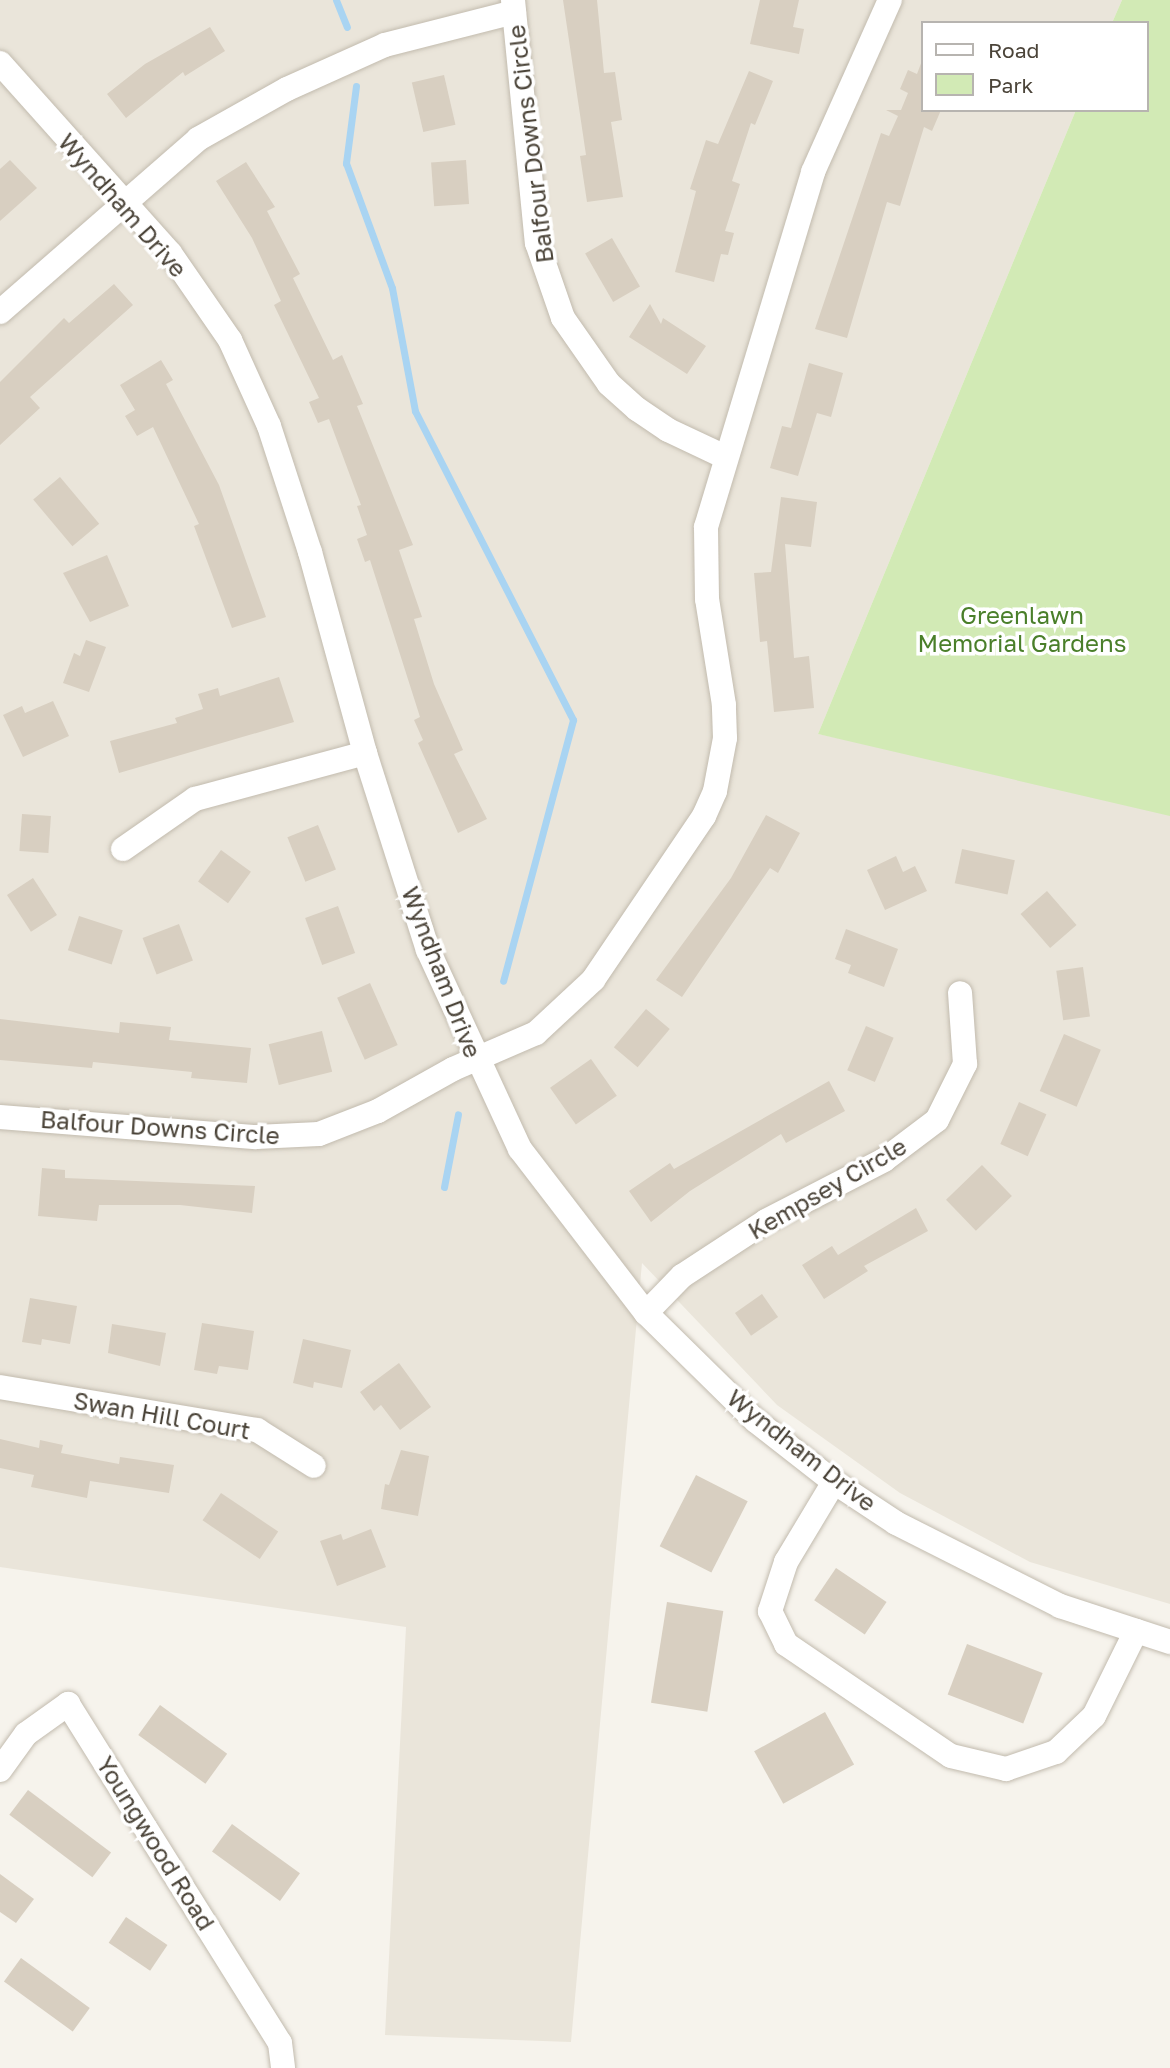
<!DOCTYPE html>
<style>
body{margin:0}
#map{position:relative;width:1170px;height:2068px;overflow:hidden;background:#f6f3ec;font-family:"Golos Text",sans-serif}
div>[style]{position:absolute}
[style*='--x']{left:calc(var(--x)*1px);top:calc(var(--y)*1px);width:calc(var(--w)*1px);rotate:calc(var(--a)*1deg)}
.residential>*{inset:0;background:#eae5da}
.green>*{inset:0;background:#d2eab5}
.stream>*{height:7px;margin:-3.5px;padding:0 3.5px;transform-origin:3.5px;border-radius:3.5px;background:#a9d4f2}
.building>*{inset:0;background:#d8cfc1;transform-origin:0 0}
.roads{filter:drop-shadow(0 0 2px #c2bbae) drop-shadow(0 0 2px #c2bbae)}
.street>*{height:24px;margin:-12px;padding:0 12px;transform-origin:12px;border-radius:12px;background:#fff}
span{translate:-50% -50%;white-space:nowrap;text-align:center;line-height:1.15;-webkit-text-stroke:7px #fff;paint-order:stroke}
.street-label{font-size:24px;color:#4b4439}
.park-label{font-size:24px;color:#4a7f2a}
.legend{position:absolute;left:921px;top:21px;width:228px;height:91px;box-sizing:border-box;background:#fff;border:2px solid #b7b4b0;margin:0;padding:9px 12px;list-style:none;font-size:21px;color:#4b4439}
.legend li{display:flex;align-items:center;gap:14px;height:35px}
.legend b{width:35px;border:2px solid #b7b4b0}
</style>
<div id="map">
<div class="residential">
<div style="clip-path:polygon(0 0,1122px 0,1112px 23px,923px 23px,923px 110px,1076px 110px,818px 734px,1170px 805px,1170px 1604px,1030px 1562px,900px 1493px,777px 1405px,642px 1263px,571px 2042px,385px 2035px,406px 1627px,0 1567px)"></div>
</div>
<div class="green">
<div style="clip-path:polygon(1122px 0,1170px 0,1170px 816px,818px 734px,1076px 110px,1147px 110px,1147px 23px,1112px 23px)"></div>
</div>
<div class="stream">
<div style="--x:336;--y:0;--w:29;--a:68"></div>
<div style="--x:356;--y:86;--w:78;--a:97.4"></div>
<div style="--x:346;--y:163;--w:133;--a:69.8"></div>
<div style="--x:392;--y:288;--w:125;--a:79.4"></div>
<div style="--x:415;--y:411;--w:347;--a:62.9"></div>
<div style="--x:573;--y:720;--w:270;--a:105"></div>
<div style="--x:444;--y:1187;--w:74;--a:-79.1"></div>
</div>
<div class="building">
<div style="clip-path:polygon(563px 0,597px 0,604px 73px,615px 72px,622px 120px,611px 122px,623px 197px,587px 202px,580px 156px,586px 155px)"></div>
<div style="clip-path:polygon(760px 0,799px 0,793px 27px,804px 29px,799px 54px,750px 44px)"></div>
<div style="clip-path:polygon(210px 27px,225px 51px,185px 76px,183px 72px,126px 118px,107px 94px,145px 64px)"></div>
<div style="clip-path:polygon(923px 58px,923px 110px,941px 110px,932px 131px,924px 127px,900px 206px,887px 202px,847px 338px,815px 329px,881px 133px,889px 136px,898px 116px,886px 110px,901px 110px,908px 93px,900px 89px,908px 70px,917px 74px)"></div>
<div style="clip-path:polygon(749px 71px,773px 81px,755px 125px,751px 123px,732px 181px,740px 184px,725px 231px,734px 233px,728px 255px,721px 254px,714px 282px,675px 272px,696px 191px,690px 189px,706px 140px,718px 144px)"></div>
<div style="left:444px;top:75px;width:51px;height:33px;rotate:77deg"></div>
<div style="clip-path:polygon(10px 160px,37px 188px,0 221px,0 169px)"></div>
<div style="left:466px;top:160px;width:44px;height:35px;rotate:86deg"></div>
<div style="clip-path:polygon(246px 162px,275px 207px,267px 211px,300px 274px,293px 278px,333px 360px,342px 355px,363px 404px,357px 406px,413px 545px,399px 550px,422px 617px,414px 619px,434px 684px,463px 750px,454px 754px,487px 819px,458px 833px,418px 743px,423px 740px,414px 720px,420px 717px,370px 560px,365px 562px,357px 539px,367px 535px,357px 506px,361px 505px,329px 419px,318px 423px,309px 402px,319px 398px,274px 305px,281px 301px,252px 238px,216px 181px)"></div>
<div style="left:612px;top:238px;width:56px;height:31px;rotate:60deg"></div>
<div style="clip-path:polygon(114px 284px,133px 305px,30px 397px,40px 408px,0 445px,0 382px,64px 318px,69px 323px)"></div>
<div style="clip-path:polygon(650px 304px,661px 324px,663px 318px,706px 346px,687px 374px,629px 337px)"></div>
<div style="clip-path:polygon(161px 360px,173px 380px,166px 384px,219px 485px,266px 617px,232px 628px,194px 526px,199px 524px,153px 427px,137px 436px,125px 416px,135px 410px,120px 385px)"></div>
<div style="clip-path:polygon(809px 363px,843px 373px,831px 417px,817px 413px,798px 476px,770px 468px,782px 426px,791px 428px)"></div>
<div style="left:60px;top:477px;width:61px;height:35px;rotate:50deg"></div>
<div style="clip-path:polygon(781px 497px,817px 502px,811px 547px,785px 544px,794px 658px,809px 656px,814px 708px,774px 712px,767px 641px,760px 642px,754px 573px,771px 572px)"></div>
<div style="clip-path:polygon(107px 555px,129px 606px,90px 622px,63px 573px)"></div>
<div style="clip-path:polygon(86px 640px,106px 647px,89px 692px,63px 683px,74px 653px,80px 656px)"></div>
<div style="clip-path:polygon(279px 677px,294px 722px,119px 773px,110px 741px,177px 723px,175px 718px,203px 709px,198px 694px,218px 688px,220px 696px)"></div>
<div style="clip-path:polygon(53px 701px,69px 736px,23px 757px,3px 715px,22px 706px,25px 713px)"></div>
<div style="left:22px;top:814px;width:29px;height:37px;rotate:4deg"></div>
<div style="clip-path:polygon(766px 815px,800px 833px,778px 873px,770px 868px,682px 997px,656px 980px,731px 878px)"></div>
<div style="left:318px;top:825px;width:48px;height:33px;rotate:68deg"></div>
<div style="left:962px;top:849px;width:54px;height:35px;rotate:12deg"></div>
<div style="left:221px;top:850px;width:37px;height:39px;rotate:36deg"></div>
<div style="clip-path:polygon(896px 856px,903px 872px,915px 866px,927px 891px,885px 910px,867px 870px)"></div>
<div style="left:33px;top:878px;width:44px;height:31px;rotate:57deg"></div>
<div style="left:1047px;top:891px;width:45px;height:35px;rotate:49deg"></div>
<div style="left:338px;top:906px;width:50px;height:35px;rotate:70deg"></div>
<div style="left:79px;top:916px;width:46px;height:36px;rotate:18deg"></div>
<div style="left:179px;top:924px;width:39px;height:39px;rotate:69deg"></div>
<div style="clip-path:polygon(846px 929px,898px 949px,884px 987px,848px 973px,851px 965px,835px 959px)"></div>
<div style="left:1083px;top:967px;width:50px;height:27px;rotate:82deg"></div>
<div style="left:370px;top:983px;width:68px;height:36px;rotate:66deg"></div>
<div style="left:646px;top:1009px;width:31px;height:50px;rotate:40deg"></div>
<div style="clip-path:polygon(0 1019px,119px 1033px,120px 1022px,171px 1027px,169px 1040px,251px 1048px,247px 1083px,191px 1078px,192px 1072px,93px 1062px,92px 1068px,0 1060px)"></div>
<div style="left:866px;top:1026px;width:30px;height:48px;rotate:23deg"></div>
<div style="left:322px;top:1031px;width:42px;height:55px;rotate:76deg"></div>
<div style="left:1064px;top:1034px;width:40px;height:62px;rotate:23deg"></div>
<div style="left:591px;top:1059px;width:45px;height:50px;rotate:55deg"></div>
<div style="clip-path:polygon(829px 1081px,845px 1111px,786px 1143px,781px 1134px,690px 1191px,651px 1222px,629px 1191px,670px 1163px,674px 1169px)"></div>
<div style="left:1019px;top:1102px;width:30px;height:46px;rotate:24deg"></div>
<div style="left:982px;top:1165px;width:43px;height:50px;rotate:46deg"></div>
<div style="clip-path:polygon(42px 1168px,65px 1170px,65px 1178px,255px 1186px,252px 1213px,180px 1205px,99px 1205px,97px 1221px,38px 1216px)"></div>
<div style="clip-path:polygon(916px 1208px,928px 1231px,864px 1266px,868px 1271px,824px 1299px,802px 1265px,832px 1246px,838px 1255px)"></div>
<div style="left:762px;top:1294px;width:28px;height:33px;rotate:55deg"></div>
<div style="clip-path:polygon(30px 1298px,77px 1306px,70px 1344px,42px 1339px,41px 1345px,22px 1342px)"></div>
<div style="clip-path:polygon(202px 1323px,254px 1331px,248px 1370px,219px 1366px,217px 1374px,194px 1370px)"></div>
<div style="clip-path:polygon(112px 1324px,166px 1333px,160px 1366px,108px 1353px)"></div>
<div style="clip-path:polygon(303px 1339px,351px 1350px,342px 1388px,314px 1382px,313px 1388px,293px 1383px)"></div>
<div style="clip-path:polygon(399px 1363px,431px 1407px,400px 1430px,381px 1405px,374px 1411px,360px 1392px)"></div>
<div style="clip-path:polygon(0 1439px,39px 1448px,40px 1440px,63px 1445px,61px 1453px,119px 1464px,120px 1457px,174px 1465px,169px 1493px,90px 1481px,87px 1498px,31px 1487px,34px 1475px,0 1468px)"></div>
<div style="clip-path:polygon(401px 1450px,429px 1456px,418px 1516px,381px 1509px,385px 1484px,389px 1485px)"></div>
<div style="left:696px;top:1475px;width:58px;height:80px;rotate:27deg"></div>
<div style="left:221px;top:1493px;width:69px;height:33px;rotate:34deg"></div>
<div style="clip-path:polygon(371px 1529px,386px 1567px,337px 1586px,320px 1541px,341px 1534px,343px 1540px)"></div>
<div style="left:836px;top:1568px;width:61px;height:39px;rotate:34deg"></div>
<div style="left:667px;top:1602px;width:57px;height:102px;rotate:9deg"></div>
<div style="left:967px;top:1644px;width:81px;height:54px;rotate:21deg"></div>
<div style="left:160px;top:1705px;width:83px;height:37px;rotate:36deg"></div>
<div style="left:825px;top:1712px;width:60px;height:81px;rotate:61deg"></div>
<div style="left:28px;top:1790px;width:104px;height:31px;rotate:37deg"></div>
<div style="left:232px;top:1824px;width:84px;height:34px;rotate:36deg"></div>
<div style="clip-path:polygon(0 1874px,34px 1899px,16px 1923px,0 1912px)"></div>
<div style="left:126px;top:1917px;width:50px;height:31px;rotate:34deg"></div>
<div style="left:21px;top:1958px;width:85px;height:29px;rotate:36deg"></div>
</div>
<div class="roads">
<div class="street">
<div style="--x:513;--y:0;--w:244;--a:84.4"></div>
<div style="--x:537;--y:243;--w:79;--a:70.9"></div>
<div style="--x:563;--y:318;--w:80;--a:55.1"></div>
<div style="--x:609;--y:384;--w:38;--a:42"></div>
<div style="--x:637;--y:409;--w:37;--a:34"></div>
<div style="--x:668;--y:430;--w:63;--a:25.3"></div>
<div style="--x:0;--y:63;--w:255;--a:48.2"></div>
<div style="--x:170;--y:253;--w:106;--a:55.4"></div>
<div style="--x:230;--y:340;--w:94;--a:65.6"></div>
<div style="--x:269;--y:426;--w:133;--a:72"></div>
<div style="--x:310;--y:552;--w:208;--a:74.7"></div>
<div style="--x:365;--y:753;--w:207;--a:72.3"></div>
<div style="--x:428;--y:950;--w:219;--a:65.2"></div>
<div style="--x:520;--y:1149;--w:207;--a:52.5"></div>
<div style="--x:646;--y:1313;--w:154;--a:44.5"></div>
<div style="--x:756;--y:1421;--w:99;--a:38"></div>
<div style="--x:834;--y:1482;--w:74;--a:33.5"></div>
<div style="--x:896;--y:1523;--w:184;--a:26.8"></div>
<div style="--x:1060;--y:1606;--w:116;--a:18.1"></div>
<div style="--x:0;--y:312;--w:263;--a:-41.1"></div>
<div style="--x:198;--y:139;--w:102;--a:-29.3"></div>
<div style="--x:287;--y:89;--w:107;--a:-24.2"></div>
<div style="--x:385;--y:45;--w:133;--a:-14.3"></div>
<div style="--x:123;--y:849;--w:88;--a:-34.8"></div>
<div style="--x:195;--y:799;--w:176;--a:-15.1"></div>
<div style="--x:0;--y:1117;--w:257;--a:4.5"></div>
<div style="--x:256;--y:1137;--w:63;--a:-2.7"></div>
<div style="--x:319;--y:1134;--w:63;--a:-21.3"></div>
<div style="--x:378;--y:1111;--w:86;--a:-29.2"></div>
<div style="--x:453;--y:1069;--w:90;--a:-23.4"></div>
<div style="--x:536;--y:1033;--w:78;--a:-42.9"></div>
<div style="--x:593;--y:980;--w:198;--a:-55.9"></div>
<div style="--x:704;--y:816;--w:27;--a:-66"></div>
<div style="--x:715;--y:791;--w:54;--a:-79.3"></div>
<div style="--x:725;--y:738;--w:33;--a:-92"></div>
<div style="--x:724;--y:705;--w:107;--a:-99.1"></div>
<div style="--x:707;--y:599;--w:72;--a:-90.8"></div>
<div style="--x:706;--y:527;--w:371;--a:-73.2"></div>
<div style="--x:813;--y:172;--w:188;--a:-65.9"></div>
<div style="--x:646;--y:1313;--w:52;--a:-45.8"></div>
<div style="--x:682;--y:1276;--w:100;--a:-33.2"></div>
<div style="--x:766;--y:1221;--w:133;--a:-27.3"></div>
<div style="--x:884;--y:1160;--w:66;--a:-37"></div>
<div style="--x:937;--y:1120;--w:63;--a:-63.4"></div>
<div style="--x:965;--y:1064;--w:71;--a:-94"></div>
<div style="--x:0;--y:1387;--w:261;--a:9.5"></div>
<div style="--x:257;--y:1430;--w:67;--a:32.3"></div>
<div style="--x:834;--y:1482;--w:93;--a:121"></div>
<div style="--x:786;--y:1562;--w:52;--a:108.1"></div>
<div style="--x:770;--y:1611;--w:37;--a:64"></div>
<div style="--x:786;--y:1644;--w:199;--a:34.2"></div>
<div style="--x:951;--y:1756;--w:57;--a:13.3"></div>
<div style="--x:1006;--y:1769;--w:53;--a:-18.8"></div>
<div style="--x:1056;--y:1752;--w:52;--a:-43.5"></div>
<div style="--x:1094;--y:1716;--w:95;--a:-63.7"></div>
<div style="--x:0;--y:1770;--w:44;--a:-54.2"></div>
<div style="--x:26;--y:1734;--w:52;--a:-35.5"></div>
<div style="--x:68;--y:1704;--w:400;--a:58"></div>
<div style="--x:280;--y:2043;--w:25;--a:83"></div>
</div>
</div>
<div class="street-label">
<span style="left:530px;top:144px;rotate:-97deg">Balfour Downs Circle</span>
<span style="left:123px;top:205px;rotate:49deg">Wyndham Drive</span>
<span style="left:442px;top:972px;rotate:69deg">Wyndham Drive</span>
<span style="left:160px;top:1127px;rotate:4deg">Balfour Downs Circle</span>
<span style="left:827px;top:1188px;rotate:-30deg">Kempsey Circle</span>
<span style="left:162px;top:1415px;rotate:10deg">Swan Hill Court</span>
<span style="left:802px;top:1450px;rotate:38deg">Wyndham Drive</span>
<span style="left:156px;top:1843px;rotate:58deg">Youngwood Road</span>
</div>
<div class="park-label">
<span style="left:1022px;top:629px">Greenlawn<br>Memorial Gardens</span>
</div>
<ul class="legend">
<li><b style="height:9px;background:#fff"></b>Road</li>
<li><b style="height:19px;background:#d2eab5"></b>Park</li>
</ul>
</div>
